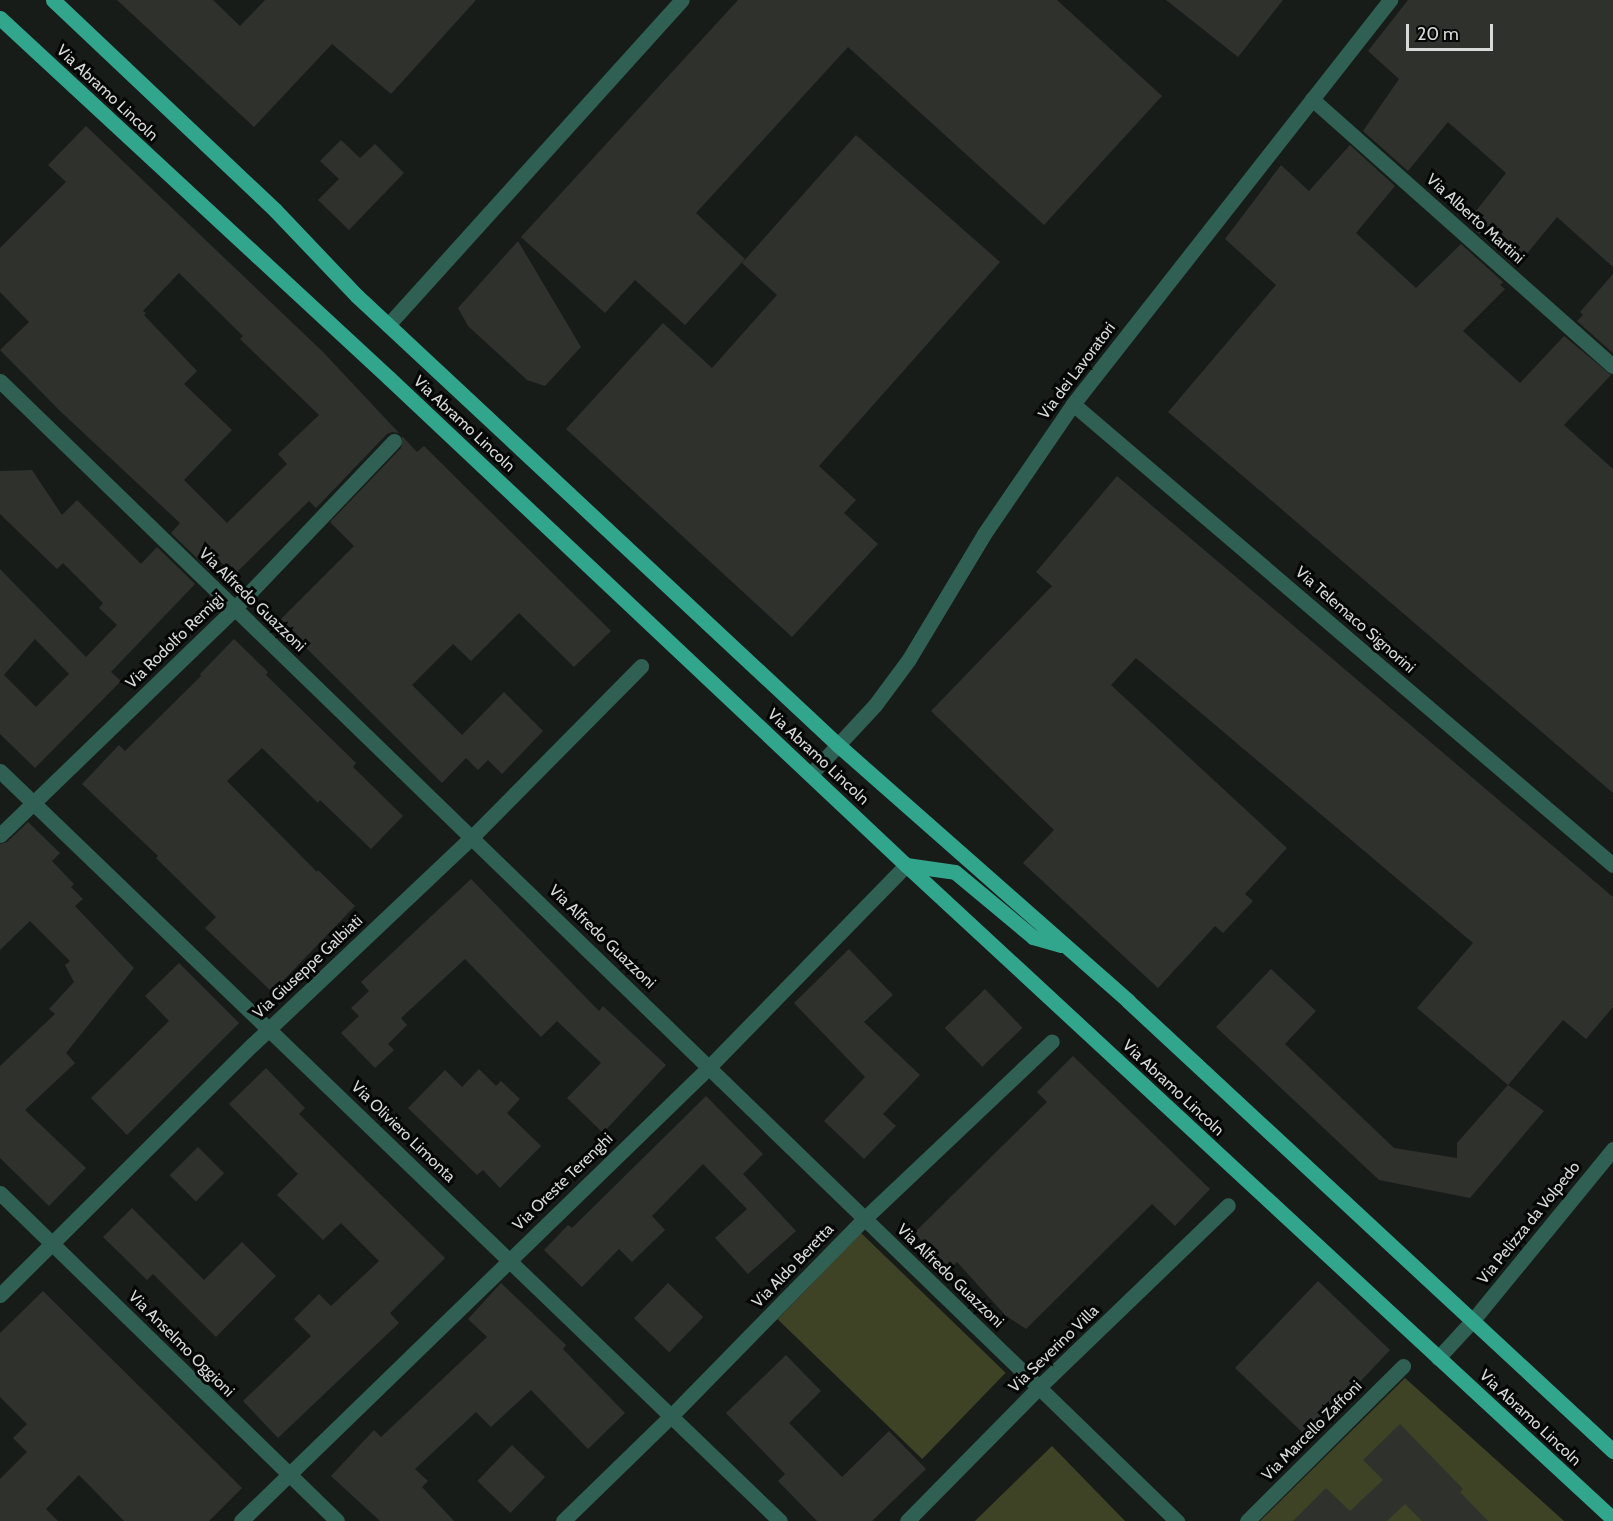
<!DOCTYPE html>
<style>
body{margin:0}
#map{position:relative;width:1613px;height:1521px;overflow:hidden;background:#181c19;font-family:Cabin,sans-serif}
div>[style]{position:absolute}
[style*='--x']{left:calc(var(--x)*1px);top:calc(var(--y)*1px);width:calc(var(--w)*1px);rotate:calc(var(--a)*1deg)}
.green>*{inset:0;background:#3e4326;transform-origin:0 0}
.building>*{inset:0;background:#2e312c;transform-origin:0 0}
.minor>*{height:15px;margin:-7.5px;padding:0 7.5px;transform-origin:7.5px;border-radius:7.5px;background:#2f6053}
.major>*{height:15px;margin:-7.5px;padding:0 7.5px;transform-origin:7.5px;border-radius:7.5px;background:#31a68c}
span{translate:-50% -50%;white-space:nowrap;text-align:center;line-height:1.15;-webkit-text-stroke:6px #050706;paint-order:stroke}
.street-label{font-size:16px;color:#d7dad8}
.scale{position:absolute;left:1406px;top:24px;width:87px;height:27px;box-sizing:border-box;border:3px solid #d7dad8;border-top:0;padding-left:8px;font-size:18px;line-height:21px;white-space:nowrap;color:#d7dad8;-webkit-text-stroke:4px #050706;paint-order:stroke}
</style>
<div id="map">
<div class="green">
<div style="left:861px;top:1233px;width:201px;height:120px;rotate:44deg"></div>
<div style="clip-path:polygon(1405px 1378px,1564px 1521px,1260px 1521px)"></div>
<div style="clip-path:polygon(1052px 1446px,1125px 1521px,975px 1521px)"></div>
</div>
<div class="building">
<div style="clip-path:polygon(117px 0,213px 0,240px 26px,265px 0,476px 0,391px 94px,332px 44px,254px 127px)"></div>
<div style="clip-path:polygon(738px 0,1057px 0,1162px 96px,1044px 225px,848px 47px,696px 213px,745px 259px,685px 325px,635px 280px,605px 313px,521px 237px)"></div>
<div style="clip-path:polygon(1166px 0,1283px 0,1238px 57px)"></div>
<div style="clip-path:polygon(1408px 0,1613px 0,1613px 267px,1557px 217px,1516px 267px,1475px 230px,1481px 224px,1472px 216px,1506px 173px,1448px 122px,1408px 171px,1363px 131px,1399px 79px,1368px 51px)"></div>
<div style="clip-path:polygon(evenodd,86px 126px,323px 352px,399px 433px,392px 432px,387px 434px,316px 508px,309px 501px,234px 575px,219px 560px,209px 570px,171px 533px,180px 523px,60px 411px,0 350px,29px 322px,0 292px,0 248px,66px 182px,48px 165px,86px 126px,179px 273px,243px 336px,240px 339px,319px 415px,278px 454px,287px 464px,227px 523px,184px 480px,232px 430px,184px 384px,197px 371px,144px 315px,146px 313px,143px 311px,179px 273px)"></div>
<div style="clip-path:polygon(856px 135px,1000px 262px,819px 466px,856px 500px,844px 513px,878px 544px,792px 637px,566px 429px,663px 323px,712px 368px,777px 295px,742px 263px)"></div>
<div style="clip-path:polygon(341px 140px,360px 158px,375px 144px,404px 173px,349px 230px,318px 200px,339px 179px,320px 161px)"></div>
<div style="clip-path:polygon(1350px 145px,1395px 186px,1356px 233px,1416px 288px,1461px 244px,1503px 282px,1500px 285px,1505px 289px,1463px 331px,1520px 383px,1564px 336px,1611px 375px,1564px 425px,1613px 469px,1613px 793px,1168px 412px,1276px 285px,1225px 239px,1281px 165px,1309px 191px)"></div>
<div style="clip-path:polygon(518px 241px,581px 347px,545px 386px,527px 380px,468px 326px,458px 308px)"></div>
<div style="clip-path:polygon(1613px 274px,1613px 353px,1577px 321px,1583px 315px,1580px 312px)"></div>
<div style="clip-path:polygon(402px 436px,417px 452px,424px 446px,611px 631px,574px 667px,519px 613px,471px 661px,453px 644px,412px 685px,462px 735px,504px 692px,543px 731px,502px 774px,488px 760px,478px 770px,466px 758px,442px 783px,279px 621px,354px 546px,330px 522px,401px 448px)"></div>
<div style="clip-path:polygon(evenodd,32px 470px,62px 515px,77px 500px,141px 564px,157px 547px,195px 584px,111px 672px,121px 681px,35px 768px,0 734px,0 569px,86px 657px,117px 625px,99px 608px,103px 603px,63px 563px,57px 569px,0 514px,0 471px,32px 470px,35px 639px,69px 674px,36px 707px,4px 675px,35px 639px)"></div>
<div style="clip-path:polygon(1117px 476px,1613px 897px,1613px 1007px,1586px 1039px,1563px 1020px,1508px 1085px,1417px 1008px,1473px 943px,1136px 658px,1111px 685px,1287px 848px,1245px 894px,1253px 901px,1223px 933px,1215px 926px,1158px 988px,1023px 863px,1054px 830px,931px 711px,1052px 586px,1036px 572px)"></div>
<div style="clip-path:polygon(234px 639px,268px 672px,266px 675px,356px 763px,353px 767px,403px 816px,371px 849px,320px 800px,318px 803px,262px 748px,227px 781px,317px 872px,318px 870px,355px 906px,272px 992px,205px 928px,216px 917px,156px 858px,158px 856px,82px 784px,119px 745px,125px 751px,201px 676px,200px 674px)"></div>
<div style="clip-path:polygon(28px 822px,60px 853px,52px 861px,74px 884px,71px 887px,83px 899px,75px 906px,134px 968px,66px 1053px,75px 1063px,25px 1110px,86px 1168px,49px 1206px,0 1158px,0 1066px,55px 1014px,49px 1009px,74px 982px,65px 965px,70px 961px,30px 921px,0 950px,0 844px,7px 842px)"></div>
<div style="clip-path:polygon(471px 879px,599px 1011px,603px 1006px,666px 1065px,603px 1133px,567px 1098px,601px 1063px,557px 1021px,541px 1037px,465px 959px,401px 1018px,407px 1025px,388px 1044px,394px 1050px,375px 1068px,341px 1033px,359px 1016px,351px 1008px,369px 991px,361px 982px)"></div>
<div style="clip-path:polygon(849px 949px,893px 995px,864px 1022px,920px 1075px,883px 1114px,896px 1126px,864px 1159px,824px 1121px,865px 1077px,794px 1003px)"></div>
<div style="clip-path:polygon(179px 963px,239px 1023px,127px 1135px,91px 1098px,169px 1021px,145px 996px)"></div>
<div style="clip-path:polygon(1271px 969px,1316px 1011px,1285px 1044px,1394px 1148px,1457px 1158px,1457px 1143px,1508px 1085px,1544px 1111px,1470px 1198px,1379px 1180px,1216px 1027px)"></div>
<div style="left:985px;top:989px;width:54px;height:56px;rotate:46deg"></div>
<div style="clip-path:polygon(1073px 1056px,1210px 1189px,1175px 1226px,1152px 1204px,1026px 1329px,1005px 1315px,957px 1262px,949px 1270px,929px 1251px,915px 1232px,1047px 1102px,1037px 1092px)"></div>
<div style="clip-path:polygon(266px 1068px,305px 1108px,299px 1114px,445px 1258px,390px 1313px,399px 1323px,278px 1438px,243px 1401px,311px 1336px,294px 1319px,319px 1294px,331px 1306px,379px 1261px,341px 1223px,323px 1240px,277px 1195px,298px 1174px,229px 1104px)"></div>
<div style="clip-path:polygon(479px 1069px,496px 1086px,501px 1081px,520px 1099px,507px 1113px,541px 1146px,500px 1188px,483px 1170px,477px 1175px,408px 1108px,445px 1070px,462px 1087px)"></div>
<div style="clip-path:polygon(706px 1096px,763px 1154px,743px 1174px,796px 1231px,748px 1274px,715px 1238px,747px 1209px,703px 1164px,652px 1216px,665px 1230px,632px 1262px,619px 1249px,582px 1287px,544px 1250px,568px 1225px,572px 1228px)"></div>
<div style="left:198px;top:1147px;width:37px;height:40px;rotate:45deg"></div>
<div style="clip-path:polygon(132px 1208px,204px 1280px,242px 1242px,276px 1276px,216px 1337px,153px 1274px,147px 1280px,103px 1237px)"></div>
<div style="clip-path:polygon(1318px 1281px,1390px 1350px,1341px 1402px,1338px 1399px,1304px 1434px,1235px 1368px)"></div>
<div style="clip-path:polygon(501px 1283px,566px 1345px,563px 1349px,625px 1413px,588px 1449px,531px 1390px,491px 1427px,476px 1412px,415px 1469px,428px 1481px,422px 1487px,454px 1521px,380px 1521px,331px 1476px,374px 1430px,381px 1437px,487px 1337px,468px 1319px)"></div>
<div style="left:668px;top:1283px;width:49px;height:49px;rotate:44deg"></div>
<div style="clip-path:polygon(43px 1291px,242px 1488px,209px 1521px,124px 1521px,79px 1475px,46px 1509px,58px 1521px,0 1521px,0 1479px,27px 1452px,13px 1438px,27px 1424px,0 1397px,0 1333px)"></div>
<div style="clip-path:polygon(786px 1355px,821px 1391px,789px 1423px,842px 1477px,889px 1431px,926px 1469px,872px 1521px,817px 1521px,778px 1481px,785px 1474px,726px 1413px)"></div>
<div style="clip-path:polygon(1400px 1424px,1463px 1489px,1460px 1492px,1488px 1521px,1422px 1521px,1405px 1504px,1387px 1521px,1293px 1521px,1326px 1488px,1350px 1511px,1383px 1480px,1363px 1460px)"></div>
<div style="left:512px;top:1445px;width:46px;height:50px;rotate:44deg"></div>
</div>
<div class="minor">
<div style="--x:1312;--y:99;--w:402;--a:41.6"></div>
<div style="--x:388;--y:325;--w:438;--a:-47.9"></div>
<div style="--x:0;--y:381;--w:1639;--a:44.09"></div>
<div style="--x:1073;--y:404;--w:710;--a:40.49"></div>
<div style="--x:0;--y:771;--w:1082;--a:43.88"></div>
<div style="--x:811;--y:774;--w:94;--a:-47.2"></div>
<div style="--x:875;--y:705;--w:57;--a:-53.5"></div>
<div style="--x:909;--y:659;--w:146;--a:-59"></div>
<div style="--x:984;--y:534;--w:158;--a:-55.6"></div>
<div style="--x:1073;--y:404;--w:514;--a:-51.88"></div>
<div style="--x:0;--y:835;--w:325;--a:-44"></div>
<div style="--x:234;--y:609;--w:232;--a:-46.4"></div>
<div style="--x:0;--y:1193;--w:470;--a:44.2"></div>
<div style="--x:0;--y:1295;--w:356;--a:-44.8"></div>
<div style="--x:253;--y:1044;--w:303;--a:-43.4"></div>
<div style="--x:473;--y:836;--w:239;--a:-45.3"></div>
<div style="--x:1438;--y:1358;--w:52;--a:-47.4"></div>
<div style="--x:1473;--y:1320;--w:221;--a:-50.7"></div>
<div style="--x:241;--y:1521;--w:652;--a:-44.13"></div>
<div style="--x:709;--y:1067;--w:282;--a:-45.7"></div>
<div style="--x:563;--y:1521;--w:151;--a:-44.2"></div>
<div style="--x:671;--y:1416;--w:277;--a:-45.6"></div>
<div style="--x:865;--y:1218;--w:257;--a:-43.4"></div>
<div style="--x:907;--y:1521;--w:188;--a:-45.4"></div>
<div style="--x:1039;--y:1387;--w:262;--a:-43.9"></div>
<div style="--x:1247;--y:1521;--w:220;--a:-44.8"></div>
</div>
<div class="major">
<div style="--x:53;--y:0;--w:306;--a:43.4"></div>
<div style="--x:275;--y:210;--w:119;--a:46.4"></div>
<div style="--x:357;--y:296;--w:658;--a:43.03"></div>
<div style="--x:838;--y:745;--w:387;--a:41.4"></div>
<div style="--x:1128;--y:1001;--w:662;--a:42.86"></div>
<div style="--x:0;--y:18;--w:530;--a:42.78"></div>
<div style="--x:389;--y:378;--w:710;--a:43.29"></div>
<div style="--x:906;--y:865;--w:963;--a:42.77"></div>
<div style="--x:906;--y:865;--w:49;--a:8.1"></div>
<div style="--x:955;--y:872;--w:102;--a:39.8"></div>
<div style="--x:1033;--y:937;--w:29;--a:16"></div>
</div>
<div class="street-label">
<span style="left:107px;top:93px;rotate:43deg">Via Abramo Lincoln</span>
<span style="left:1475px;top:219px;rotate:42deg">Via Alberto Martini</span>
<span style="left:1077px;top:371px;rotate:-53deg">Via dei Lavoratori</span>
<span style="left:464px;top:424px;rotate:43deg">Via Abramo Lincoln</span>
<span style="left:252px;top:600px;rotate:44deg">Via Alfredo Guazzoni</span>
<span style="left:1355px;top:620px;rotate:41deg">Via Telemaco Signorini</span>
<span style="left:175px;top:641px;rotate:-44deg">Via Rodolfo Remigi</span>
<span style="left:818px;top:757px;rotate:43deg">Via Abramo Lincoln</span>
<span style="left:602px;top:937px;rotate:44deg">Via Alfredo Guazzoni</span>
<span style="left:308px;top:967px;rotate:-43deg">Via Giuseppe Galbiati</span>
<span style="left:1173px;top:1088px;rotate:43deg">Via Abramo Lincoln</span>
<span style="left:403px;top:1132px;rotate:44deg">Via Oliviero Limonta</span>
<span style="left:563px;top:1182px;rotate:-44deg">Via Oreste Terenghi</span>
<span style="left:1529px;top:1223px;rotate:-51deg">Via Pelizza da Volpedo</span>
<span style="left:793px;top:1266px;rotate:-46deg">Via Aldo Beretta</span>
<span style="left:950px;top:1276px;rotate:44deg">Via Alfredo Guazzoni</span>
<span style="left:181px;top:1344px;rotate:45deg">Via Anselmo Oggioni</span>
<span style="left:1054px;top:1349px;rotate:-44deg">Via Severino Villa</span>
<span style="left:1530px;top:1418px;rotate:43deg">Via Abramo Lincoln</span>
<span style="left:1312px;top:1431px;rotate:-45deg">Via Marcello Zaffoni</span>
</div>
<div class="scale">20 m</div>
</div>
